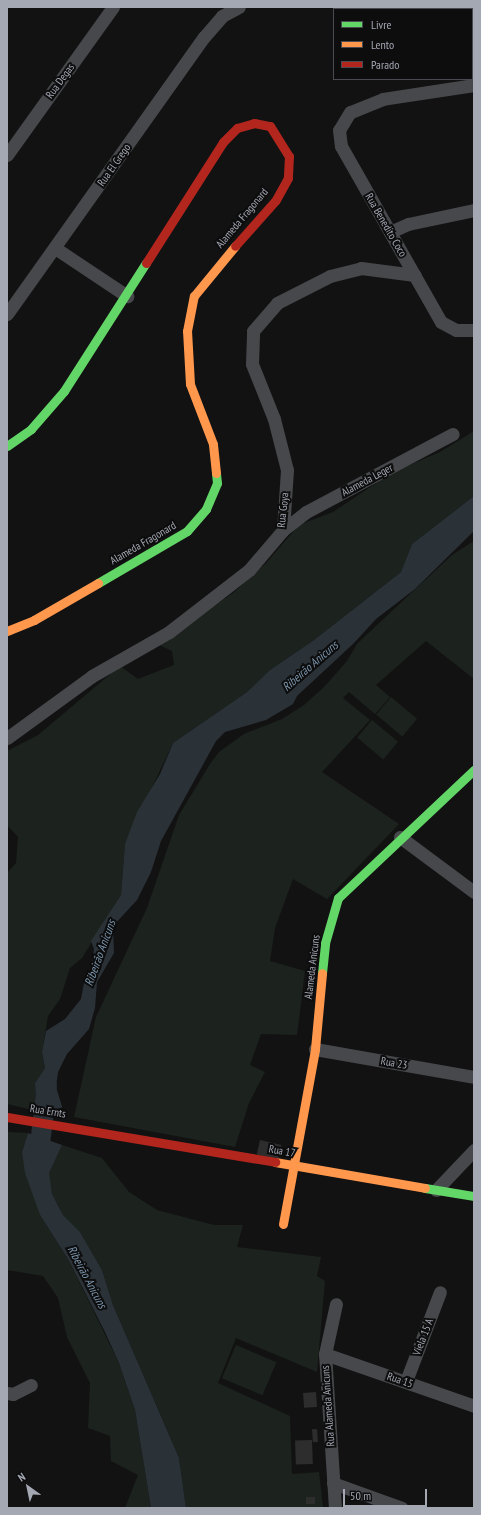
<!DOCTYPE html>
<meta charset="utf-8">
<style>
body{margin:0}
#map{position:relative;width:481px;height:1515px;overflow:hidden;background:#121213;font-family:"PT Sans Narrow",sans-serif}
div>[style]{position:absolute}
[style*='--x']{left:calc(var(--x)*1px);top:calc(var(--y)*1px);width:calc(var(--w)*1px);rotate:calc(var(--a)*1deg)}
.green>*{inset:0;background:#1c221d;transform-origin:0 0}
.water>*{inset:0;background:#2a3137}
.river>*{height:20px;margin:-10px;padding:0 10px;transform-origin:10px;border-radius:10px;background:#2a3137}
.building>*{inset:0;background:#2d2d2e;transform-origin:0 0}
.street>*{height:13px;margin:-6.5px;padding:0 6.5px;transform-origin:6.5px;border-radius:6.5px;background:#47484b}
.fast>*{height:9px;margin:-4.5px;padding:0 4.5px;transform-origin:4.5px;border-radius:4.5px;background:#63d668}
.slow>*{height:9px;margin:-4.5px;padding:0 4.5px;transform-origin:4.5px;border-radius:4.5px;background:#ff974d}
.jam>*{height:9px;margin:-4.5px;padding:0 4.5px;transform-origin:4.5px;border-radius:4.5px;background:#b3261e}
span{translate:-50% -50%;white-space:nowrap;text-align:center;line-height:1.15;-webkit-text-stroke:4px #0d0d0e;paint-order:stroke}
.street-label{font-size:11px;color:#a4a8b3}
.water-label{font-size:12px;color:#7c96ad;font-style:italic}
.frame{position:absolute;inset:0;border:8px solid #a4a8b3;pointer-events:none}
.legend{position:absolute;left:333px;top:8px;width:140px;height:72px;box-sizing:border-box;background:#0d0d0e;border:1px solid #494b50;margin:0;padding:5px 7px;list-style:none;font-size:12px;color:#a4a8b3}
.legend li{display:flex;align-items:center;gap:8px;height:20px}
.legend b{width:20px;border:1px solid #494b50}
.north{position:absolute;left:8px;top:1467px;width:40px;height:40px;-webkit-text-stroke:3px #0d0d0e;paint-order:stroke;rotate:327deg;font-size:11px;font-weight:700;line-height:16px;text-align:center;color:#a4a8b3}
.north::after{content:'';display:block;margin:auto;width:14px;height:18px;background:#a4a8b3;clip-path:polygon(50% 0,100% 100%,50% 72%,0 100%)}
.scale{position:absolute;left:343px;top:1489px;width:84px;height:18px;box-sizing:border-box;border:2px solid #a4a8b3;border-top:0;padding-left:5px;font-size:12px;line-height:14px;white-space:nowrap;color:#a4a8b3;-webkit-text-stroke:3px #0d0d0e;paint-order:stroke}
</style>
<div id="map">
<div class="green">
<div style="clip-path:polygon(474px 431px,474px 496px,412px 544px,401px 572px,314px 640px,270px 670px,247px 692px,173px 743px,125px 844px,121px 895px,82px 958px,70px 968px,60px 999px,48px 1016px,42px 1052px,45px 1068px,35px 1083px,36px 1100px,33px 1110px,7px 1104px,7px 873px,16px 863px,18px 837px,7px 825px,7px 751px,38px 735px,120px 666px,138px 679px,174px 665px,172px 651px,157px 644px,233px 593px,266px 563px,299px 525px,333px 512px,393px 472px,440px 452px)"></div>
<div style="clip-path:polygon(474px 541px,474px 679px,426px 641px,376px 685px,390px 697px,375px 714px,349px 692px,343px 698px,370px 720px,322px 772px,399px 824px,327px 899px,293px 879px,275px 928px,270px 961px,305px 971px,297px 1035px,261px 1034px,250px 1065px,265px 1072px,249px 1103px,235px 1147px,74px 1117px,96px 1017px,147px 908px,179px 815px,210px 764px,219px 752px,244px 734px,282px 719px,304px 705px,325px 686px,347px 661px,357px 644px,378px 624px,452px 555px)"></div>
<div style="left:391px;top:697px;width:34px;height:23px;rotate:40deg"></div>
<div style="left:372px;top:720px;width:34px;height:23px;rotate:40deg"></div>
<div style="clip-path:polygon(7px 1132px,28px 1133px,22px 1152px,40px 1215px,68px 1259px,119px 1363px,135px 1410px,151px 1508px,125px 1508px,138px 1475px,111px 1461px,110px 1436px,88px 1428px,90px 1383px,67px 1337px,58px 1298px,43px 1276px,7px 1270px)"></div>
<div style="clip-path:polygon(62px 1145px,102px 1158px,129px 1192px,157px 1210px,214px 1225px,243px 1225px,237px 1247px,321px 1257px,317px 1276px,325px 1281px,317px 1372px,236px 1338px,218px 1383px,290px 1416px,292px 1474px,319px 1472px,323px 1508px,186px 1508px,179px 1458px,113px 1305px,102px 1270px,80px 1232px,63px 1215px,52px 1194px,48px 1173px)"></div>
<div style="left:236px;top:1345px;width:44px;height:36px;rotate:23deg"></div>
</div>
<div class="water">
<div style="clip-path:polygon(474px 496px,474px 531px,415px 589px,376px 619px,354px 643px,297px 696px,293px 704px,266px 720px,225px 732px,216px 741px,161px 841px,151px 872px,137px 900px,113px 926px,114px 953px,97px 982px,95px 1008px,89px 1029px,67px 1054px,58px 1072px,56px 1087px,65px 1116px,33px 1110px,36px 1100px,35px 1083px,45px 1068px,42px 1052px,46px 1031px,65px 1019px,81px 999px,84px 983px,91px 970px,94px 949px,91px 941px,121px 895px,125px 844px,137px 812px,160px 774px,173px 743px,247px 692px,270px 670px,314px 640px,401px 572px,412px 544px)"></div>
<div style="clip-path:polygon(28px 1133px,62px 1145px,49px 1173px,52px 1194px,63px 1215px,80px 1232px,102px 1270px,113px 1305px,179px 1458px,186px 1508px,151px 1508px,135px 1410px,119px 1363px,105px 1332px,68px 1259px,40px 1215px,25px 1173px,22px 1152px)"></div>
</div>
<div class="river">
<div style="--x:41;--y:1165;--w:21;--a:-93"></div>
<div style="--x:40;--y:1144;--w:58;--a:-83.1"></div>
</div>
<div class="building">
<div style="left:260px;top:1140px;width:22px;height:15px;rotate:13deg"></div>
<div style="left:316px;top:1392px;width:15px;height:13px;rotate:86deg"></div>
<div style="left:317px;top:1429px;width:13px;height:5px;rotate:86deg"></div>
<div style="left:312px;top:1440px;width:24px;height:17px;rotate:88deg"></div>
<div style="left:306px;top:1497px;width:9px;height:7px"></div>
</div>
<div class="street">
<div style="--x:474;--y:85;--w:92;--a:171.3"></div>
<div style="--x:383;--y:99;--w:35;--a:158"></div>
<div style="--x:350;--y:112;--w:21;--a:121"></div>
<div style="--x:339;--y:130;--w:16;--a:83"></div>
<div style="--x:341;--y:146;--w:202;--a:60.4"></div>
<div style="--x:441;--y:322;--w:17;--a:28"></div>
<div style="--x:456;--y:330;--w:18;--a:0"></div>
<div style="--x:7;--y:155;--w:182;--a:-54.4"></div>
<div style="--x:390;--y:232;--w:20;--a:-24"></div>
<div style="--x:408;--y:224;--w:67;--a:-12"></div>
<div style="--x:55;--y:248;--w:87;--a:33.7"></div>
<div style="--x:7;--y:314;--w:340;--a:-54.6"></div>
<div style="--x:204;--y:37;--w:28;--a:-49"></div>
<div style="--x:222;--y:16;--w:19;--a:-28"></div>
<div style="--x:283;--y:530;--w:29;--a:-38"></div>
<div style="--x:306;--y:512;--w:166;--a:-28"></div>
<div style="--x:7;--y:738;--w:105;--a:-36.1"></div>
<div style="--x:92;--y:676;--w:89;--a:-29.7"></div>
<div style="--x:169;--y:632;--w:101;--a:-37.8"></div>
<div style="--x:249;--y:570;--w:52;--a:-49.6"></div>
<div style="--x:283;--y:530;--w:60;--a:-86.2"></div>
<div style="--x:287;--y:470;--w:53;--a:-104.3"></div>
<div style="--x:274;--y:419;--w:59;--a:-111.8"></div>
<div style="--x:252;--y:364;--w:33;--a:-88"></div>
<div style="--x:253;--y:331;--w:37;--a:-49"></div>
<div style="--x:277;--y:303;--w:59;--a:-27"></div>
<div style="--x:330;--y:276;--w:32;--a:-14"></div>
<div style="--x:361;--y:268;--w:54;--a:7.4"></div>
<div style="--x:400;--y:837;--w:92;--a:36.6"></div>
<div style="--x:315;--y:1049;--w:161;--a:10"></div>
<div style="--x:436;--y:1190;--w:55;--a:-46.5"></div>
<div style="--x:325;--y:1354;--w:158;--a:19.2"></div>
<div style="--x:406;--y:1381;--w:95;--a:-69.1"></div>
<div style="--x:7;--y:1393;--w:6;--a:9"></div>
<div style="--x:13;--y:1394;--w:20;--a:-27"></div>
<div style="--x:333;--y:1483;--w:73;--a:19.9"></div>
<div style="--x:335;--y:1508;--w:154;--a:-93.7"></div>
<div style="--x:325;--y:1354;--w:51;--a:-77.6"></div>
</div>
<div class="fast">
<div style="--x:7;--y:446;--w:29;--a:-35"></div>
<div style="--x:31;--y:429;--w:50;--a:-49"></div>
<div style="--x:64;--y:391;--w:152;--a:-57.4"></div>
<div style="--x:98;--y:583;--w:103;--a:-30.3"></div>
<div style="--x:187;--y:531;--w:29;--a:-49"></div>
<div style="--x:206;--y:509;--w:28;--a:-67"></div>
<div style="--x:217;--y:483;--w:10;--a:-96"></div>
<div style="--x:322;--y:973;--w:30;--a:-84"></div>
<div style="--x:325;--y:943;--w:47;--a:-73.9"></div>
<div style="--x:338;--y:898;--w:187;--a:-43.3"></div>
<div style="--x:425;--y:1188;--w:50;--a:9.3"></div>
</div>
<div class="slow">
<div style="--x:216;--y:473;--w:29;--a:-96"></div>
<div style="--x:213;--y:444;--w:64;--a:-111"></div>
<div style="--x:190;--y:384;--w:53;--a:-93.2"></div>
<div style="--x:187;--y:331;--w:36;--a:-79"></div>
<div style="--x:194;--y:296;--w:65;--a:-50.6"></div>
<div style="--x:7;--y:631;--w:29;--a:-22"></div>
<div style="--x:34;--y:620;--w:74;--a:-30"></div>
<div style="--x:275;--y:1162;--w:152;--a:9.8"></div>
<div style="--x:283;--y:1224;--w:178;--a:-79.6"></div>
<div style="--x:315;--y:1049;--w:76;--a:-84.7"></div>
</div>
<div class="jam">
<div style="--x:146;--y:263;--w:143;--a:-57.5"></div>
<div style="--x:223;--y:142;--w:20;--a:-45"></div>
<div style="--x:237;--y:128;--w:18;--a:-16"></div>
<div style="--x:254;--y:123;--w:16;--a:11"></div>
<div style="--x:270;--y:126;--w:36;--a:58"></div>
<div style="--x:289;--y:156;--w:22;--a:93"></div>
<div style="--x:288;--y:178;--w:26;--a:119"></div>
<div style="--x:275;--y:201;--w:60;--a:131.6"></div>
<div style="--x:7;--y:1117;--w:272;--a:9.5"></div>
</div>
<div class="street-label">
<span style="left:60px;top:81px;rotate:-54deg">Rua Degas</span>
<span style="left:114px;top:165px;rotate:-55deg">Rua El Grego</span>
<span style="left:242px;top:218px;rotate:-50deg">Alameda Fragonard</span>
<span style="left:386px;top:225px;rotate:60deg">Rua Benedito Coco</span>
<span style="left:367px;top:480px;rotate:-28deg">Alameda Leger</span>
<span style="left:283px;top:510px;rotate:-84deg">Rua Goya</span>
<span style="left:143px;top:543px;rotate:-30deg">Alameda Fragonard</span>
<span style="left:312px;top:967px;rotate:-83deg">Alameda Anicuns</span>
<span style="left:394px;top:1063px;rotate:10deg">Rua 23</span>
<span style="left:48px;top:1111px;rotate:9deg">Rua Ernts</span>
<span style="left:282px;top:1151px;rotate:10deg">Rua 17</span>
<span style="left:423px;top:1337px;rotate:-69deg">Viela 15 A</span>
<span style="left:400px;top:1380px;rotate:19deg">Rua 15</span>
<span style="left:328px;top:1406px;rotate:-94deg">Rua Alameda Anicuns</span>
</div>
<div class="water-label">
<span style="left:310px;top:666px;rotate:-41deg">Ribeirão Anicuns</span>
<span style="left:100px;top:953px;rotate:-70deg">Ribeirão Anicuns</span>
<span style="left:87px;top:1277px;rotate:62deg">Ribeirão Anicuns</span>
</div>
<div class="frame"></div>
<ul class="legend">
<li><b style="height:5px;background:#63d668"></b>Livre</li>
<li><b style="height:5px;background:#ff974d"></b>Lento</li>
<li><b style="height:5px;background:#b3261e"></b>Parado</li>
</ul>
<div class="north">N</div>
<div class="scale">50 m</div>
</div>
